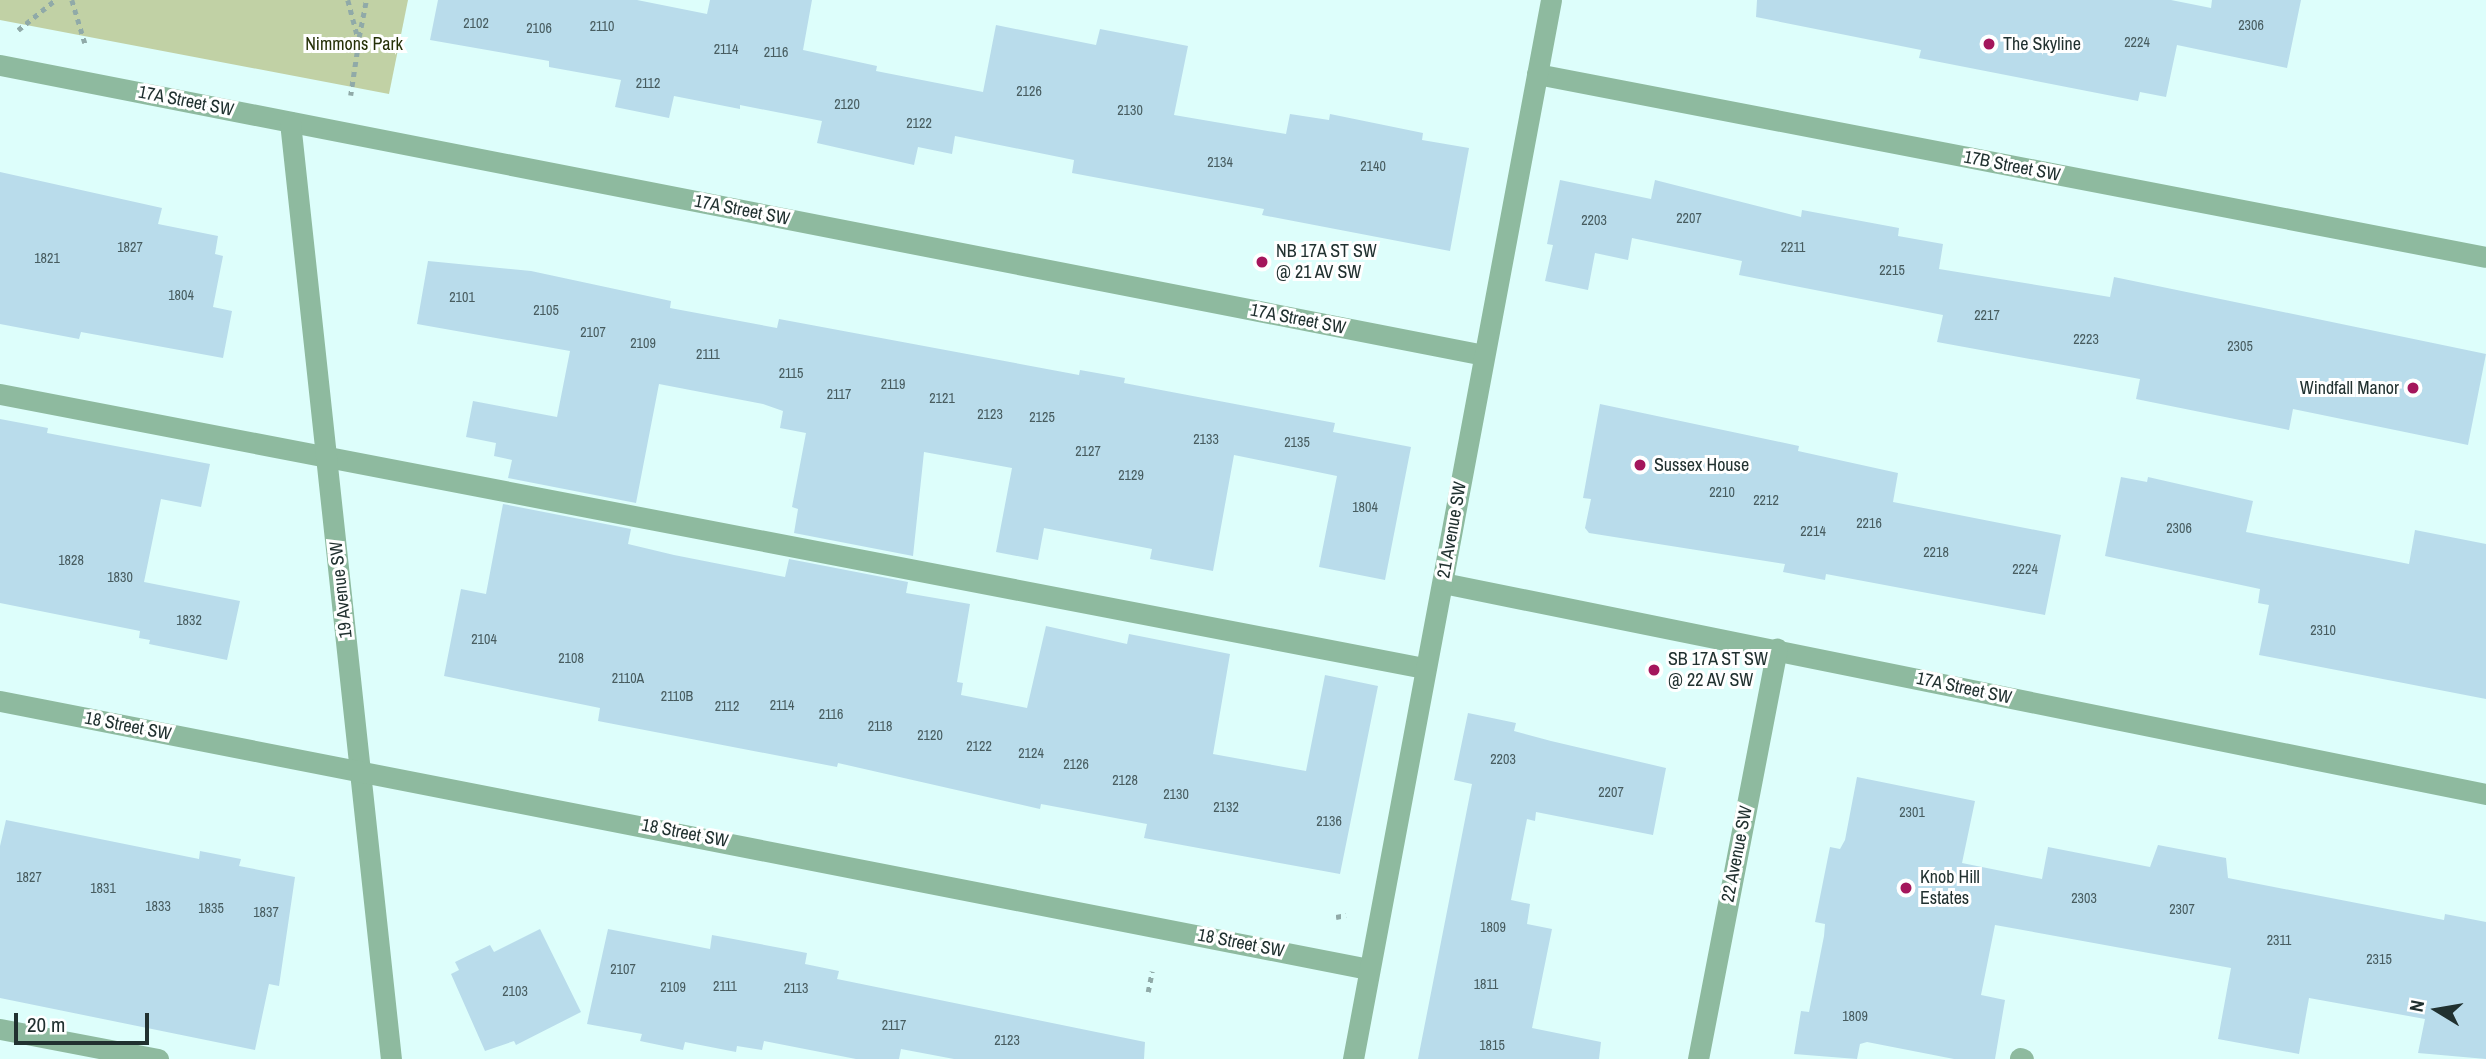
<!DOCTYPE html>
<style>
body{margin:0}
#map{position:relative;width:2486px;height:1059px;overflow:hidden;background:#ddfefb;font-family:"Archivo Narrow",sans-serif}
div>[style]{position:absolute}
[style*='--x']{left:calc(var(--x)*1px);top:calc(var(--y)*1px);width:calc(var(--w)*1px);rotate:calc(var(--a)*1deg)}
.green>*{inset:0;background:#c1d1a5}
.building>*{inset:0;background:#b9dceb}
.path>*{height:4.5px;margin-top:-2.25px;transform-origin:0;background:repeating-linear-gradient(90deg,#90aaa8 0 5px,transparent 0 10px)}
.service>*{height:21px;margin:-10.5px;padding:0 10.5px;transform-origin:10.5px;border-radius:10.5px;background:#8eba9f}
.minor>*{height:21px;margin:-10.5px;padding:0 10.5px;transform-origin:10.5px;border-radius:10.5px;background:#8eba9f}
.dots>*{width:19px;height:19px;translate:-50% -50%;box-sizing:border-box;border:4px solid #fff;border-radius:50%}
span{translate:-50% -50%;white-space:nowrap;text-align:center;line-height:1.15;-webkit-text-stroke:6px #fff;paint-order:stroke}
.number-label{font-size:14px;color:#475c5f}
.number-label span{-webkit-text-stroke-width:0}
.park-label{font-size:18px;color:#253007}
.poi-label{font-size:18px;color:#213130}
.left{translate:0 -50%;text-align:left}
.right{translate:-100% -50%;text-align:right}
.street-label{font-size:18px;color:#213130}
.north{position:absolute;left:2402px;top:975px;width:70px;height:70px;-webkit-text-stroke:5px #fff;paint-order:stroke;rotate:281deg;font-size:19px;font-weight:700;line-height:28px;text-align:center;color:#213130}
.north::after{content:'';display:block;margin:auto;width:24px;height:32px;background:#213130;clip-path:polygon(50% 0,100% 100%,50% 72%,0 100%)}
.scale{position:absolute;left:14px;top:1013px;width:135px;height:32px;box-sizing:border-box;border:4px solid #213130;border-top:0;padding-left:9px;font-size:21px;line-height:24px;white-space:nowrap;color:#213130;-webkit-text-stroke:5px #fff;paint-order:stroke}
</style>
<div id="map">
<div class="green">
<div style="clip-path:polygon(0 0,408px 0,389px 94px,0 20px)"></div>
</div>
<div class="building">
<div style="clip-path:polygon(438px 0,637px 0,707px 14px,710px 0,812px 0,803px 50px,877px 66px,876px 71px,983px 92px,996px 25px,1096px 45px,1100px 29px,1188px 46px,1174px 115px,1286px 134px,1290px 114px,1329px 120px,1330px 114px,1423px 133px,1422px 140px,1469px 148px,1450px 251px,1262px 215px,1264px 209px,1072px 173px,1074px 160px,955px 136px,952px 154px,918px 147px,914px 165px,817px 143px,822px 121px,740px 105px,740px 109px,674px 96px,669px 118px,615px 107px,621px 80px,549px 67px,549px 61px,430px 40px)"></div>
<div style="clip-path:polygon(1757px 0,2171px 0,2211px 8px,2212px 0,2301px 0,2287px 68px,2177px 45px,2166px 97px,2140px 92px,2138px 101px,1919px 58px,1921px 50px,1756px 17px)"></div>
<div style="clip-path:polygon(0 172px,162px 208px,158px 224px,218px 236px,215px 254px,223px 256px,213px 307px,232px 311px,223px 358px,81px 332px,79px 339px,0 324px)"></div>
<div style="clip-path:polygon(1560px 180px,1651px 199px,1655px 180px,1801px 217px,1802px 210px,1899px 228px,1898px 236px,1943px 244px,1939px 269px,2110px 297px,2114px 277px,2486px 354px,2468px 445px,2293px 409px,2289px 430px,2136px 399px,2140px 379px,1937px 342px,1943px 315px,1739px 275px,1742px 261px,1632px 238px,1628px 260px,1595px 253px,1588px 290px,1545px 281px,1553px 245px,1547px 244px)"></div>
<div style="clip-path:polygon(428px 261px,531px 271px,671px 301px,670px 308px,777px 328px,779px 319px,1079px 375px,1080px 370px,1125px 378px,1124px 383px,1335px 423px,1333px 432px,1411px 447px,1385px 580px,1319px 567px,1337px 476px,1234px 455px,1213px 571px,1150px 559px,1152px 549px,1044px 528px,1038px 560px,996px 552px,1012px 468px,924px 452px,913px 556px,794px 533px,798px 509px,792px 507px,806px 433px,780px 428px,783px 411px,763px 404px,659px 384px,636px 503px,508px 478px,512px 460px,494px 456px,496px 443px,466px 437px,473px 401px,557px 417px,570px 351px,417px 324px)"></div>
<div style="clip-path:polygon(1600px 404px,1799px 446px,1798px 451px,1898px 473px,1893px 502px,2061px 535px,2045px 615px,1826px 574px,1825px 580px,1783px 572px,1785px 564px,1589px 533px,1585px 528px,1591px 499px,1583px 498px)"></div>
<div style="clip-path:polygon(0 419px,48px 428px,47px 433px,210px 464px,201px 507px,161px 499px,144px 582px,240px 601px,227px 660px,149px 644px,150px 640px,139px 638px,140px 631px,0 603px)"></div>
<div style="clip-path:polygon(2121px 477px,2147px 482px,2148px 477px,2253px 501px,2246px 532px,2409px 564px,2415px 530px,2486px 544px,2486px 699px,2259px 655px,2269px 605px,2258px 603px,2260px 589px,2105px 556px)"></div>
<div style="clip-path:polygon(503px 504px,631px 529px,628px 544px,674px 555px,785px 577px,789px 559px,908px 582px,906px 593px,970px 604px,957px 682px,963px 683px,961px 695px,1027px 708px,1046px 626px,1127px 644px,1129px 634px,1230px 654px,1213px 754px,1306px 771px,1325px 675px,1378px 686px,1340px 874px,1144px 838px,1147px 824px,1041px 804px,1040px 809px,838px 763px,837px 767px,598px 721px,600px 708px,444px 676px,461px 589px,486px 594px)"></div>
<div style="clip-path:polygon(1468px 713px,1516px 723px,1514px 731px,1551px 741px,1666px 768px,1653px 835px,1536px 812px,1535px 821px,1527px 819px,1511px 900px,1530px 904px,1527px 924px,1552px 929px,1532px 1028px,1601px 1042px,1599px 1059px,1418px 1059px,1472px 784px,1454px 780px)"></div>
<div style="clip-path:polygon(1857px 777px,1975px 801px,1962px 863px,2042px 879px,2048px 847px,2150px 867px,2158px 845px,2226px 858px,2228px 878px,2444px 920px,2445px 914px,2486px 922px,2486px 1059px,2418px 1053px,2425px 1019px,2309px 998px,2299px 1054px,2218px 1039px,2231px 968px,1995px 925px,1981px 995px,2005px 1000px,1995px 1059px,1954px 1059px,1867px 1042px,1860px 1044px,1857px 1059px,1794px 1054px,1801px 1011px,1809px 1012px,1824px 936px,1825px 924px,1815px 922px,1830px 847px,1840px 849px,1845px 840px)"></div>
<div style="clip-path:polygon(6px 820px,199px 859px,200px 851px,241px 859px,239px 866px,295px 877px,279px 986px,269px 984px,255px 1050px,0 998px,0 846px)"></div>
<div style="clip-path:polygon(540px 929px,581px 1012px,516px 1045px,514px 1041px,485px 1051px,451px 974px,459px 970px,455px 962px,490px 945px,494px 952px)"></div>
<div style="clip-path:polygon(608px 929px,710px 949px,712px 935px,807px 953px,805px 964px,839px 971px,837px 979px,1145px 1042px,1144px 1059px,954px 1059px,901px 1049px,899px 1059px,856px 1059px,764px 1041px,762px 1050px,737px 1046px,736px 1052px,685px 1042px,683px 1050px,640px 1041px,642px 1034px,587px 1024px)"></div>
</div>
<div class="path">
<div style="--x:72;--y:0;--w:45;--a:73.2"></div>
<div style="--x:348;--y:0;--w:43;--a:75.3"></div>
<div style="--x:359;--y:42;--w:54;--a:98.6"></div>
<div style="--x:18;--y:30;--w:48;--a:-39"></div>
<div style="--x:359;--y:37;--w:38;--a:-79"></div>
<div style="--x:1336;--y:917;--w:10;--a:-11"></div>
<div style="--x:1148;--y:992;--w:21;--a:-79"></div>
</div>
<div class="service">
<div style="--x:0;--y:394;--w:1450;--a:10.89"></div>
<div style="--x:0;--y:1029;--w:161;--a:10.8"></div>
<div style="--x:2020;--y:1058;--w:3;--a:18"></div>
</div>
<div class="minor">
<div style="--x:0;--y:65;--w:1512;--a:11.06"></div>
<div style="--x:1537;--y:74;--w:966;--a:10.91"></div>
<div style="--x:290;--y:122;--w:942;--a:83.85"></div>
<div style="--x:1443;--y:583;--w:1064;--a:11.44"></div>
<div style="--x:0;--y:701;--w:1395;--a:11.08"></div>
<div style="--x:1353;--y:1059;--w:1077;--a:-79.41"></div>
<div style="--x:1698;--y:1059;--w:418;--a:-79.1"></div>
</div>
<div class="dots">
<div style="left:1989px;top:44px;background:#a4165c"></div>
<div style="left:1262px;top:262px;background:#a4165c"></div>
<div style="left:2413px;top:388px;background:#a4165c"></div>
<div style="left:1640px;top:465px;background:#a4165c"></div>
<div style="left:1654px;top:670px;background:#a4165c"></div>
<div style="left:1906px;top:888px;background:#a4165c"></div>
</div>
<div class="number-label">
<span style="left:476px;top:23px">2102</span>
<span style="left:2251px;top:25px">2306</span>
<span style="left:602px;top:26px">2110</span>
<span style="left:539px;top:28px">2106</span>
<span style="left:2137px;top:42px">2224</span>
<span style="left:726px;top:49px">2114</span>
<span style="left:776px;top:52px">2116</span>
<span style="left:648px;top:83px">2112</span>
<span style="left:1029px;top:91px">2126</span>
<span style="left:847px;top:104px">2120</span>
<span style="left:1130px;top:110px">2130</span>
<span style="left:919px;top:123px">2122</span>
<span style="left:1220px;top:162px">2134</span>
<span style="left:1373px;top:166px">2140</span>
<span style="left:1689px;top:218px">2207</span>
<span style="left:1594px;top:220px">2203</span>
<span style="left:130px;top:247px">1827</span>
<span style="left:1793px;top:247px">2211</span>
<span style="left:47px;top:258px">1821</span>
<span style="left:1892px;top:270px">2215</span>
<span style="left:181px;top:295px">1804</span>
<span style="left:462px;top:297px">2101</span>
<span style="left:546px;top:310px">2105</span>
<span style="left:1987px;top:315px">2217</span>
<span style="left:593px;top:332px">2107</span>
<span style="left:2086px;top:339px">2223</span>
<span style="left:643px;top:343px">2109</span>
<span style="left:2240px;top:346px">2305</span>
<span style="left:708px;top:354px">2111</span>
<span style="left:791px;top:373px">2115</span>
<span style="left:893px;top:384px">2119</span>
<span style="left:839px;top:394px">2117</span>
<span style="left:942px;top:398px">2121</span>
<span style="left:990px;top:414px">2123</span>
<span style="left:1042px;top:417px">2125</span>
<span style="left:1206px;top:439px">2133</span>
<span style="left:1297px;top:442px">2135</span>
<span style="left:1088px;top:451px">2127</span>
<span style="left:1131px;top:475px">2129</span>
<span style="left:1722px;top:492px">2210</span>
<span style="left:1766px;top:500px">2212</span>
<span style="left:1365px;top:507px">1804</span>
<span style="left:1869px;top:523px">2216</span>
<span style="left:2179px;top:528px">2306</span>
<span style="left:1813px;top:531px">2214</span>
<span style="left:1936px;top:552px">2218</span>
<span style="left:71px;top:560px">1828</span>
<span style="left:2025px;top:569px">2224</span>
<span style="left:120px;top:577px">1830</span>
<span style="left:189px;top:620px">1832</span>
<span style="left:2323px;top:630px">2310</span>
<span style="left:484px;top:639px">2104</span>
<span style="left:571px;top:658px">2108</span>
<span style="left:628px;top:678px">2110A</span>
<span style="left:677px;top:696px">2110B</span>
<span style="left:782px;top:705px">2114</span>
<span style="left:727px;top:706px">2112</span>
<span style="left:831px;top:714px">2116</span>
<span style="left:880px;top:726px">2118</span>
<span style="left:930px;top:735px">2120</span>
<span style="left:979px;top:746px">2122</span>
<span style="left:1031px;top:753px">2124</span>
<span style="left:1503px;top:759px">2203</span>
<span style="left:1076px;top:764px">2126</span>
<span style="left:1125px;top:780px">2128</span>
<span style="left:1611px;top:792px">2207</span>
<span style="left:1176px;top:794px">2130</span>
<span style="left:1226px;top:807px">2132</span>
<span style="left:1912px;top:812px">2301</span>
<span style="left:1329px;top:821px">2136</span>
<span style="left:29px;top:877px">1827</span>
<span style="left:103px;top:888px">1831</span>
<span style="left:2084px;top:898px">2303</span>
<span style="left:158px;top:906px">1833</span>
<span style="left:211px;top:908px">1835</span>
<span style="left:2182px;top:909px">2307</span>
<span style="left:266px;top:912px">1837</span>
<span style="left:1493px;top:927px">1809</span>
<span style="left:2279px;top:940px">2311</span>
<span style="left:2379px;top:959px">2315</span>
<span style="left:623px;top:969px">2107</span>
<span style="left:1486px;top:984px">1811</span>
<span style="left:725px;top:986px">2111</span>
<span style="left:673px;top:987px">2109</span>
<span style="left:796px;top:988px">2113</span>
<span style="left:515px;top:991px">2103</span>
<span style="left:1855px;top:1016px">1809</span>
<span style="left:894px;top:1025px">2117</span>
<span style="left:1007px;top:1040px">2123</span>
<span style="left:1492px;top:1045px">1815</span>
</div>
<div class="park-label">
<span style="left:354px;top:44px">Nimmons Park</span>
</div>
<div class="poi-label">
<span class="left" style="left:2003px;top:44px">The Skyline</span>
<span class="left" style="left:1276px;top:262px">NB 17A ST SW<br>@ 21 AV SW</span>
<span class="right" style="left:2399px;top:388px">Windfall Manor</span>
<span class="left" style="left:1654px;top:465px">Sussex House</span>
<span class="left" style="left:1668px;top:670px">SB 17A ST SW<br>@ 22 AV SW</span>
<span class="left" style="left:1920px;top:888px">Knob Hill<br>Estates</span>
</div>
<div class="street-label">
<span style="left:186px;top:101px;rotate:11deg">17A Street SW</span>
<span style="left:2012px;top:166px;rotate:11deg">17B Street SW</span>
<span style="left:742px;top:210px;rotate:11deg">17A Street SW</span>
<span style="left:1298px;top:319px;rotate:11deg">17A Street SW</span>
<span style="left:1452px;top:530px;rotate:-80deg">21 Avenue SW</span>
<span style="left:341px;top:590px;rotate:-96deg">19 Avenue SW</span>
<span style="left:1964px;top:688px;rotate:12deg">17A Street SW</span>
<span style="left:128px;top:726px;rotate:11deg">18 Street SW</span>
<span style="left:685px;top:833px;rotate:11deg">18 Street SW</span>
<span style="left:1737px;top:854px;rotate:-79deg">22 Avenue SW</span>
<span style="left:1241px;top:943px;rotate:11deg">18 Street SW</span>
</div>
<div class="north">N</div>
<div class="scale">20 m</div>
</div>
